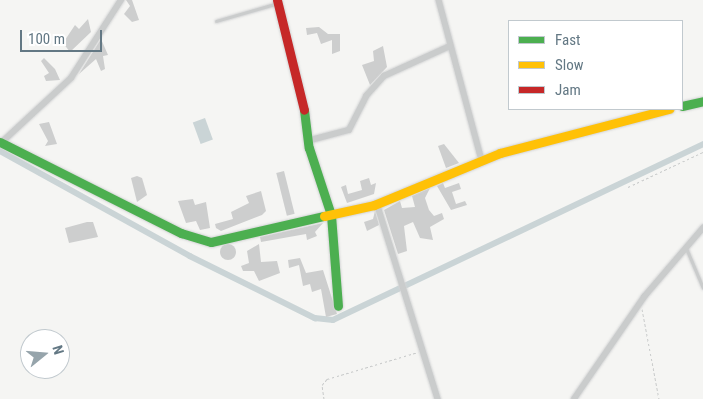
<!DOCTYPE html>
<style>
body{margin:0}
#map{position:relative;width:703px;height:399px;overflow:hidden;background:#f5f5f3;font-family:"Roboto Condensed",sans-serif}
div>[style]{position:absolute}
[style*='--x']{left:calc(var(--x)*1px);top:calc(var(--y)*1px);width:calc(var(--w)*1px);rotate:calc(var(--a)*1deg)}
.water>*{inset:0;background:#cad4d6;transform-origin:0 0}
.canal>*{height:5.5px;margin:-2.75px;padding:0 2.75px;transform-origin:2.75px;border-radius:2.75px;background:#cad4d6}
.building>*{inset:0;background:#cdcece;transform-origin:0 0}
.round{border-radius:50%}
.path>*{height:1px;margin-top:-0.5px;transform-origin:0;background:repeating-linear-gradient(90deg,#c8caca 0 2.5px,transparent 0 5px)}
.roads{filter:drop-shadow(0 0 1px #d2d3d4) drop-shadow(0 0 1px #d2d3d4)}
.lane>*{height:3px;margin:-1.5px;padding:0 1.5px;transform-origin:1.5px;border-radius:1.5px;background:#cacccc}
.street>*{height:5.5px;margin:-2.75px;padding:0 2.75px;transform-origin:2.75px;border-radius:2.75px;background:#cacccc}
.fast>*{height:9px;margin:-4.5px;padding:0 4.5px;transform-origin:4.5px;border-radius:4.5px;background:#4caf50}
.slow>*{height:9px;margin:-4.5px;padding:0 4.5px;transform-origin:4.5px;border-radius:4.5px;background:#ffc107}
.jam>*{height:9px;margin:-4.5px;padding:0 4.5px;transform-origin:4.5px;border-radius:4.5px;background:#c62828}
span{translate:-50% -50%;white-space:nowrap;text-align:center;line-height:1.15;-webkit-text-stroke:5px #fff;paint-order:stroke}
.legend{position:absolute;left:508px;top:20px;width:175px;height:90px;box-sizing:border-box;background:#fff;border:1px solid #c1c9ce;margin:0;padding:6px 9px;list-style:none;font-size:15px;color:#637884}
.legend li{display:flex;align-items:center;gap:10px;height:25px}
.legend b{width:25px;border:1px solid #c1c9ce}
.north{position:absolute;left:20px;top:329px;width:50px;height:50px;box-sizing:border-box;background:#fff;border:1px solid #c1c9ce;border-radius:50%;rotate:73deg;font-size:14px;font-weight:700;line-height:20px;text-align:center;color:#637884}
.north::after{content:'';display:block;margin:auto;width:18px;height:22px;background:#96a4ab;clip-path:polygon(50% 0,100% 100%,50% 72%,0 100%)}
.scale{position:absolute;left:20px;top:30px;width:82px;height:22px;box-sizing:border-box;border:2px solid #637884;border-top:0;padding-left:6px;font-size:15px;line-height:18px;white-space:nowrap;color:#637884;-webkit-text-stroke:4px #fff;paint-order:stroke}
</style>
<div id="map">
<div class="water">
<div style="left:205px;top:118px;width:23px;height:13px;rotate:70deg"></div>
</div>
<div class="canal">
<div style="--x:0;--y:151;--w:217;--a:28.9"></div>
<div style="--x:190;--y:256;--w:140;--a:26.4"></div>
<div style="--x:315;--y:318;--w:18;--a:6"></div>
<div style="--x:333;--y:320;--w:410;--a:-25.4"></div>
</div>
<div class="building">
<div style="clip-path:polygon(126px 0,132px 0,139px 20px,132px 22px,124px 14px,130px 6px)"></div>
<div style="clip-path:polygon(88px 19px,91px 32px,70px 52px,63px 43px,75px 25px,79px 29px)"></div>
<div style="clip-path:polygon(319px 27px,328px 34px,340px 34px,340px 51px,332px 54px,332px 40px,321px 44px,317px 33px,307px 35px,306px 28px)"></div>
<div style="clip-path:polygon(101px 39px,108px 55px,103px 56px,105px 69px,101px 71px,96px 59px,79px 74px)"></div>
<div style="clip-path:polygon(383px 46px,387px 67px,370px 85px,362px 65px,374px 61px,373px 51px)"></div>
<div style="clip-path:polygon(44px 58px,55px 69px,60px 80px,46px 81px,44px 76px,49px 73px,41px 61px)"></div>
<div style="clip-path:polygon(49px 122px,57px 144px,45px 146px,48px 141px,39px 124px)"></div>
<div style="clip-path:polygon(444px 144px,459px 163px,446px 168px,438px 146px)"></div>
<div style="left:284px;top:171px;width:44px;height:8px;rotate:76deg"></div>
<div style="clip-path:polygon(137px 176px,142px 178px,147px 195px,137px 202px,131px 178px)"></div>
<div style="clip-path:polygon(369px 178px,371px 185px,376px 183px,374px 194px,347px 203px,341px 187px,346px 185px,348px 194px,362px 190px,360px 181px)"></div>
<div style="clip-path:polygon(443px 183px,445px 188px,459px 183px,461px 189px,452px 192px,456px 204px,465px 201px,467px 205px,451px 210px,437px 186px)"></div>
<div style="clip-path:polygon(430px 188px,425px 198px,429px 210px,434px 216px,442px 213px,444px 219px,430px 227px,433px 240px,420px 238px,413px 222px,404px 226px,407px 251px,398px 254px,384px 210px,400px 201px,402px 208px,415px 207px,412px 196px)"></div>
<div style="clip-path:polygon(261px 191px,266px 211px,262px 215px,221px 231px,216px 228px,215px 224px,233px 219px,231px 212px,249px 203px,246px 196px)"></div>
<div style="clip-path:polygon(193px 199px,195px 205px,206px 202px,210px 228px,200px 230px,196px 221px,186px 223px,178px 201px)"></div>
<div style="clip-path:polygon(375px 211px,379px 225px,367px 231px,364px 222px,373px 219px)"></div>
<div style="clip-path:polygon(87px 222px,93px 222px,98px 237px,69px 243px,65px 228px)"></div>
<div style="clip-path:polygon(323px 223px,315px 232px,317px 236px,307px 240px,306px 234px,261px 242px,260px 237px)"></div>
<div style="clip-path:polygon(259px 244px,261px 262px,277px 261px,280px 273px,259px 281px,254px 271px,243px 271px,241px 266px,249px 263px,247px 251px)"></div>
<div class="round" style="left:220px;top:244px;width:16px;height:16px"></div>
<div style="clip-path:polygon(300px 258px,306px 273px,323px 270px,337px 314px,326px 317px,321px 289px,312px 292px,310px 284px,303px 286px,299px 265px,289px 268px,288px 260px)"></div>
</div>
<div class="path">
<div style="--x:628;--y:187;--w:83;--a:-25"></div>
<div style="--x:642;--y:309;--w:92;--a:79.3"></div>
<div style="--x:324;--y:399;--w:14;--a:-98"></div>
<div style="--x:322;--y:385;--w:8;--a:-50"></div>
<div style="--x:327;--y:379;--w:95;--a:-16.5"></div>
</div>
<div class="roads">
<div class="lane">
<div style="--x:216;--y:21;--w:65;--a:-16.2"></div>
<div style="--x:686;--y:248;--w:43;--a:67"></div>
</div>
<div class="street">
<div style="--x:439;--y:0;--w:166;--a:75"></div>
<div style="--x:307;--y:141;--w:43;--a:-14.7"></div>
<div style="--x:349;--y:130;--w:38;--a:-63"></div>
<div style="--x:366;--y:96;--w:27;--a:-48"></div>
<div style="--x:384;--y:76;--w:72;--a:-24.4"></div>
<div style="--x:2;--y:142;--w:94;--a:-42.8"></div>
<div style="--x:71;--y:78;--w:93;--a:-57.3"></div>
<div style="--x:377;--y:203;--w:205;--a:72.7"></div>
<div style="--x:574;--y:399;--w:124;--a:-55.5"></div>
<div style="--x:644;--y:297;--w:91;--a:-49.5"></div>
</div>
<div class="fast">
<div style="--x:682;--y:106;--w:22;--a:-13"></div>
<div style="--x:304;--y:110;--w:38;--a:83"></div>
<div style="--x:309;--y:148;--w:71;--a:71.8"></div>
<div style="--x:331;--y:215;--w:91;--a:85.6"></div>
<div style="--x:0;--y:142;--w:203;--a:26.7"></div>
<div style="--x:181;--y:233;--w:31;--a:17"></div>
<div style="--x:211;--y:242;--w:116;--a:-13"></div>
</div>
<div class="slow">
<div style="--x:324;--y:216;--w:51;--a:-12.4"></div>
<div style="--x:374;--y:205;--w:136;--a:-22.4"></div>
<div style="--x:500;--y:153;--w:175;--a:-14.6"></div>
</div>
<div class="jam">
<div style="--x:277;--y:0;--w:113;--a:76.2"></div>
</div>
</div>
<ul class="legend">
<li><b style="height:6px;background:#4caf50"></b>Fast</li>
<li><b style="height:6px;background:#ffc107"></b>Slow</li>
<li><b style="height:6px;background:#c62828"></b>Jam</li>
</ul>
<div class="north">N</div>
<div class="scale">100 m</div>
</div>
